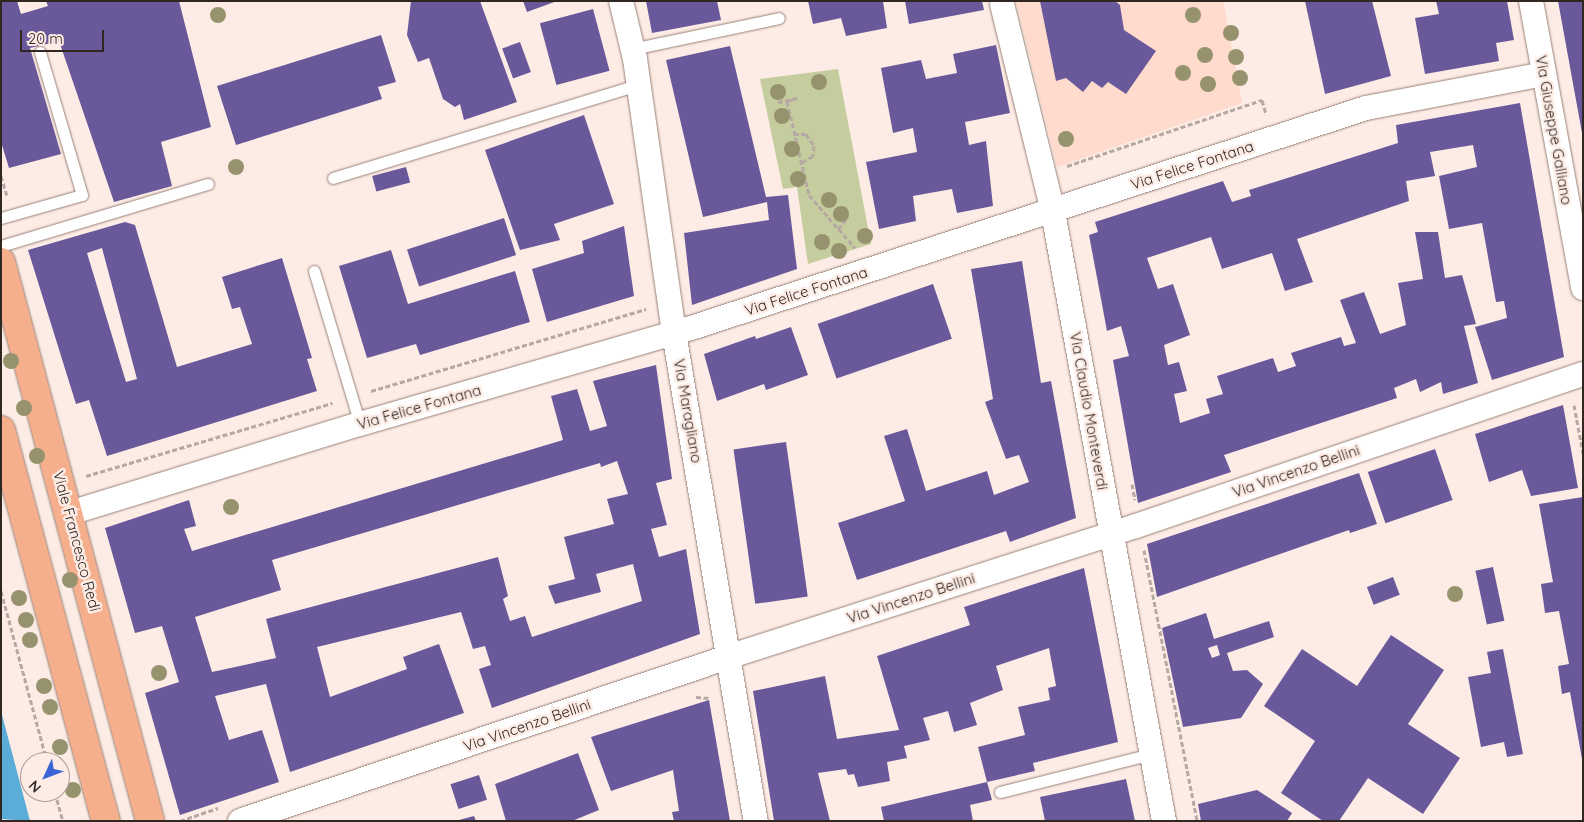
<!DOCTYPE html>
<style>
body{margin:0}
#map{position:relative;width:1584px;height:822px;overflow:hidden;background:#fcece5;font-family:Quicksand,sans-serif}
div>[style]{position:absolute}
[style*='--x']{left:calc(var(--x)*1px);top:calc(var(--y)*1px);width:calc(var(--w)*1px);rotate:calc(var(--a)*1deg)}
.built>*{inset:0;background:#fedbcd}
.green>*{inset:0;background:#c5cc9d}
.water>*{inset:0;background:#5cacd9}
.building>*{inset:0;background:#69599b;transform-origin:0 0}
.path>*{height:3px;margin-top:-1.5px;transform-origin:0;background:repeating-linear-gradient(90deg,#b6a8a2 0 5px,transparent 0 7.5px)}
.roads{filter:drop-shadow(0 0 1px #988076) drop-shadow(0 0 1px #988076)}
.lane>*{height:11px;margin:-5.5px;padding:0 5.5px;transform-origin:5.5px;border-radius:5.5px;background:#fff}
.street>*{height:24px;margin:-12px;padding:0 12px;transform-origin:12px;border-radius:12px;background:#fff}
.primary>*{height:28px;margin:-14px;padding:0 14px;transform-origin:14px;border-radius:14px;background:#f6af8c}
.trees>*{width:16px;height:16px;margin:-8px;border-radius:50%;background:#96926e}
span{translate:-50% -50%;white-space:nowrap;text-align:center;line-height:1.15;-webkit-text-stroke:5px #fcece5;paint-order:stroke}
.street-label{font-size:15px;color:#302622}
.frame{position:absolute;inset:0;border:2px solid #302622;pointer-events:none}
.north{position:absolute;left:20px;top:752px;width:50px;height:50px;box-sizing:border-box;background:#fcece5;border:1px solid #aa9d97;border-radius:50%;rotate:227deg;font-size:14px;font-weight:700;line-height:20px;text-align:center;color:#302622}
.north::after{content:'';display:block;margin:auto;width:18px;height:22px;background:#3b65d6;clip-path:polygon(50% 0,100% 100%,50% 72%,0 100%)}
.scale{position:absolute;left:20px;top:30px;width:84px;height:22px;box-sizing:border-box;border:2px solid #302622;border-top:0;padding-left:6px;font-size:15px;line-height:18px;white-space:nowrap;color:#302622;-webkit-text-stroke:4px #fcece5;paint-order:stroke}
</style>
<div id="map">
<div class="built">
<div style="clip-path:polygon(1016px 1px,1223px 1px,1242px 103px,1057px 167px)"></div>
</div>
<div class="green">
<div style="clip-path:polygon(838px 69px,871px 244px,808px 264px,797px 187px,783px 189px,760px 79px)"></div>
</div>
<div class="water">
<div style="clip-path:polygon(1px 711px,24px 798px,30px 821px,1px 819px)"></div>
</div>
<div class="building">
<div style="clip-path:polygon(1px 1px,17px 1px,21px 14px,48px 6px,46px 1px,179px 1px,211px 127px,161px 142px,172px 186px,114px 202px,59px 41px,30px 48px,61px 154px,9px 168px,1px 142px)"></div>
<div style="clip-path:polygon(411px 1px,480px 1px,517px 102px,464px 120px,460px 104px,455px 107px,443px 99px,429px 58px,418px 62px,407px 35px)"></div>
<div style="clip-path:polygon(523px 1px,557px 1px,527px 12px)"></div>
<div style="clip-path:polygon(646px 1px,717px 1px,721px 20px,652px 33px)"></div>
<div style="clip-path:polygon(808px 1px,883px 1px,887px 28px,846px 36px,841px 18px,813px 24px)"></div>
<div style="clip-path:polygon(905px 1px,982px 1px,984px 10px,909px 24px)"></div>
<div style="clip-path:polygon(1040px 1px,1115px 1px,1120px 5px,1124px 30px,1156px 51px,1126px 94px,1108px 82px,1102px 88px,1092px 81px,1083px 92px,1066px 78px,1056px 81px)"></div>
<div style="clip-path:polygon(1305px 1px,1372px 1px,1391px 76px,1325px 94px)"></div>
<div style="clip-path:polygon(1436px 1px,1507px 1px,1514px 40px,1496px 43px,1499px 61px,1425px 74px,1415px 18px,1439px 14px)"></div>
<div style="clip-path:polygon(1558px 1px,1583px 1px,1583px 133px,1582px 133px)"></div>
<div style="left:593px;top:9px;width:64px;height:55px;rotate:75deg"></div>
<div style="clip-path:polygon(381px 35px,396px 82px,378px 87px,382px 99px,236px 145px,217px 86px)"></div>
<div style="left:520px;top:42px;width:32px;height:19px;rotate:70deg"></div>
<div style="clip-path:polygon(996px 45px,1010px 113px,965px 122px,969px 145px,986px 141px,993px 206px,957px 213px,952px 189px,913px 196px,916px 221px,879px 229px,866px 162px,917px 152px,913px 128px,893px 133px,881px 68px,921px 60px,926px 79px,957px 73px,953px 54px)"></div>
<div style="clip-path:polygon(730px 46px,766px 197px,788px 195px,797px 269px,692px 305px,684px 233px,769px 220px,767px 202px,703px 217px,666px 60px)"></div>
<div style="clip-path:polygon(1520px 103px,1564px 357px,1492px 380px,1475px 327px,1507px 318px,1504px 301px,1496px 302px,1482px 223px,1449px 229px,1439px 176px,1477px 167px,1473px 145px,1430px 152px,1435px 176px,1406px 181px,1409px 201px,1297px 239px,1313px 282px,1285px 291px,1272px 253px,1222px 269px,1211px 237px,1147px 258px,1158px 289px,1173px 284px,1190px 335px,1164px 345px,1168px 365px,1179px 362px,1187px 391px,1174px 394px,1177px 408px,1180px 423px,1210px 413px,1206px 399px,1223px 394px,1217px 376px,1273px 358px,1278px 372px,1296px 366px,1291px 353px,1341px 337px,1344px 346px,1356px 343px,1340px 300px,1364px 292px,1380px 334px,1406px 325px,1398px 283px,1423px 279px,1415px 232px,1438px 232px,1445px 278px,1462px 275px,1476px 324px,1464px 326px,1478px 383px,1443px 394px,1441px 382px,1420px 392px,1416px 379px,1394px 388px,1397px 398px,1224px 455px,1231px 472px,1138px 503px,1113px 360px,1129px 356px,1121px 326px,1107px 331px,1089px 235px,1098px 232px,1095px 222px,1223px 181px,1232px 202px,1251px 196px,1249px 190px,1398px 143px,1396px 125px)"></div>
<div style="clip-path:polygon(584px 115px,614px 204px,554px 224px,560px 240px,520px 250px,485px 150px)"></div>
<div style="left:406px;top:167px;width:16px;height:35px;rotate:75deg"></div>
<div style="left:504px;top:218px;width:39px;height:102px;rotate:72deg"></div>
<div style="clip-path:polygon(evenodd,125px 222px,135px 225px,177px 367px,252px 344px,240px 307px,232px 309px,222px 277px,282px 258px,312px 358px,307px 359px,317px 391px,107px 456px,89px 400px,76px 404px,28px 250px,125px 222px,102px 248px,137px 379px,126px 382px,87px 253px,102px 248px)"></div>
<div style="clip-path:polygon(624px 226px,634px 296px,547px 322px,532px 269px,584px 253px,582px 241px)"></div>
<div style="clip-path:polygon(391px 250px,408px 304px,515px 271px,530px 322px,420px 355px,416px 344px,367px 358px,339px 266px)"></div>
<div style="clip-path:polygon(1022px 261px,1041px 383px,1051px 381px,1076px 518px,1010px 542px,1006px 531px,857px 580px,838px 523px,905px 501px,884px 436px,907px 429px,926px 491px,987px 471px,994px 495px,1029px 482px,1019px 455px,1006px 459px,985px 402px,993px 399px,971px 269px)"></div>
<div style="left:933px;top:284px;width:58px;height:122px;rotate:71deg"></div>
<div style="clip-path:polygon(791px 327px,808px 375px,766px 390px,764px 384px,717px 401px,704px 354px,755px 336px,756px 339px)"></div>
<div style="clip-path:polygon(evenodd,656px 365px,672px 479px,656px 483px,667px 525px,651px 529px,659px 557px,686px 549px,700px 634px,492px 708px,479px 669px,491px 665px,485px 646px,473px 649px,461px 612px,317px 647px,330px 697px,407px 669px,403px 657px,439px 644px,464px 713px,290px 772px,266px 684px,215px 696px,229px 740px,262px 730px,279px 782px,180px 815px,145px 693px,179px 682px,162px 626px,135px 633px,105px 528px,189px 500px,196px 526px,184px 529px,192px 551px,563px 440px,551px 396px,577px 389px,590px 431px,607px 426px,593px 381px,656px 365px,617px 461px,628px 494px,607px 499px,614px 524px,564px 537px,575px 579px,548px 586px,555px 604px,601px 592px,596px 574px,633px 564px,642px 601px,532px 637px,525px 616px,510px 621px,503px 599px,508px 596px,498px 557px,266px 619px,276px 658px,212px 672px,195px 617px,281px 590px,272px 560px,600px 463px,601px 467px,617px 461px)"></div>
<div style="clip-path:polygon(1563px 405px,1578px 488px,1531px 496px,1522px 470px,1489px 482px,1475px 434px)"></div>
<div style="left:786px;top:442px;width:156px;height:53px;rotate:82deg"></div>
<div style="left:1435px;top:449px;width:54px;height:71px;rotate:71deg"></div>
<div style="clip-path:polygon(1359px 473px,1377px 524px,1350px 533px,1349px 530px,1157px 597px,1147px 544px)"></div>
<div style="clip-path:polygon(1583px 497px,1583px 759px,1582px 759px,1570px 692px,1562px 694px,1558px 666px,1569px 664px,1559px 611px,1545px 613px,1541px 584px,1553px 582px,1539px 504px)"></div>
<div style="left:1493px;top:567px;width:55px;height:18px;rotate:78deg"></div>
<div style="clip-path:polygon(1084px 568px,1118px 742px,1033px 763px,1035px 771px,987px 782px,978px 747px,1025px 735px,1018px 707px,1050px 700px,1048px 688px,1056px 686px,1049px 648px,996px 666px,1003px 690px,970px 703px,977px 725px,954px 732px,948px 711px,923px 718px,930px 740px,904px 746px,907px 758px,887px 762px,890px 781px,858px 787px,854px 774px,848px 775px,846px 769px,818px 773px,830px 821px,774px 821px,753px 691px,825px 676px,837px 739px,899px 730px,877px 656px,970px 625px,964px 607px)"></div>
<div style="left:1393px;top:577px;width:19px;height:28px;rotate:69deg"></div>
<div style="clip-path:polygon(evenodd,1206px 613px,1214px 639px,1269px 621px,1274px 637px,1227px 653px,1233px 671px,1247px 670px,1263px 684px,1241px 718px,1183px 727px,1162px 628px,1206px 613px,1217px 645px,1220px 655px,1212px 658px,1208px 648px,1217px 645px)"></div>
<div style="clip-path:polygon(1391px 635px,1444px 670px,1408px 724px,1460px 758px,1423px 814px,1368px 778px,1339px 821px,1323px 821px,1281px 793px,1315px 741px,1264px 706px,1302px 649px,1357px 686px)"></div>
<div style="clip-path:polygon(1503px 649px,1523px 754px,1507px 757px,1504px 742px,1481px 747px,1468px 677px,1491px 673px,1487px 652px)"></div>
<div style="clip-path:polygon(709px 700px,730px 821px,674px 821px,672px 812px,679px 811px,673px 770px,611px 791px,591px 737px)"></div>
<div style="clip-path:polygon(578px 753px,599px 810px,572px 821px,506px 821px,495px 784px)"></div>
<div style="left:479px;top:775px;width:26px;height:30px;rotate:72deg"></div>
<div style="clip-path:polygon(1126px 779px,1135px 821px,1045px 821px,1040px 797px)"></div>
<div style="clip-path:polygon(987px 782px,992px 800px,970px 805px,973px 821px,884px 821px,881px 807px)"></div>
<div style="clip-path:polygon(1257px 790px,1292px 813px,1287px 821px,1201px 821px,1198px 804px)"></div>
<div style="clip-path:polygon(474px 816px,476px 821px,459px 821px,459px 820px)"></div>
</div>
<div class="path">
<div style="--x:787;--y:101;--w:10;--a:-17"></div>
<div style="--x:797;--y:98;--w:19;--a:168"></div>
<div style="--x:778;--y:102;--w:9;--a:-6"></div>
<div style="--x:787;--y:101;--w:97;--a:76.8"></div>
<div style="--x:809;--y:195;--w:70;--a:49"></div>
<div style="--x:794;--y:134;--w:12;--a:0"></div>
<div style="--x:806;--y:134;--w:14;--a:56"></div>
<div style="--x:814;--y:146;--w:10;--a:96"></div>
<div style="--x:813;--y:156;--w:14;--a:150"></div>
<div style="--x:1067;--y:166;--w:206;--a:-18.7"></div>
<div style="--x:1262;--y:100;--w:15;--a:74"></div>
<div style="--x:1;--y:176;--w:21;--a:73"></div>
<div style="--x:838;--y:229;--w:13;--a:-48"></div>
<div style="--x:847;--y:219;--w:14;--a:-98"></div>
<div style="--x:371;--y:391;--w:287;--a:-16.6"></div>
<div style="--x:1574;--y:405;--w:49;--a:79.4"></div>
<div style="--x:86;--y:476;--w:257;--a:-16.5"></div>
<div style="--x:1132;--y:484;--w:16;--a:79"></div>
<div style="--x:1144;--y:550;--w:276;--a:78.9"></div>
<div style="--x:1;--y:591;--w:177;--a:74.9"></div>
<div style="--x:696;--y:697;--w:13;--a:4"></div>
<div style="--x:55;--y:792;--w:30;--a:75"></div>
<div style="--x:180;--y:821;--w:40;--a:-18.9"></div>
</div>
<div class="roads">
<div class="lane">
<div style="--x:632;--y:49;--w:150;--a:-11.9"></div>
<div style="--x:333;--y:178;--w:319;--a:-17"></div>
<div style="--x:1;--y:218;--w:84;--a:-15.9"></div>
<div style="--x:82;--y:195;--w:149;--a:-106.4"></div>
<div style="--x:1;--y:246;--w:216;--a:-16.7"></div>
<div style="--x:314;--y:271;--w:160;--a:73.3"></div>
<div style="--x:1000;--y:792;--w:156;--a:-14.1"></div>
</div>
<div class="street">
<div style="--x:621;--y:1;--w:60;--a:76.4"></div>
<div style="--x:635;--y:59;--w:277;--a:81.9"></div>
<div style="--x:674;--y:333;--w:495;--a:80.5"></div>
<div style="--x:1531;--y:1;--w:292;--a:79.7"></div>
<div style="--x:1002;--y:4;--w:214;--a:76.2"></div>
<div style="--x:1053;--y:212;--w:619;--a:79.67"></div>
<div style="--x:70;--y:513;--w:303;--a:-17.1"></div>
<div style="--x:360;--y:424;--w:345;--a:-16.2"></div>
<div style="--x:691;--y:328;--w:710;--a:-18.05"></div>
<div style="--x:1366;--y:108;--w:181;--a:-10.8"></div>
<div style="--x:240;--y:821;--w:515;--a:-18.58"></div>
<div style="--x:728;--y:657;--w:429;--a:-17.8"></div>
<div style="--x:1136;--y:526;--w:472;--a:-18.8"></div>
</div>
<div class="primary">
<div style="--x:1;--y:262;--w:579;--a:75.07"></div>
<div style="--x:1;--y:430;--w:405;--a:75"></div>
</div>
</div>
<div class="trees">
<div style="left:218px;top:15px"></div>
<div style="left:1193px;top:15px"></div>
<div style="left:1231px;top:33px"></div>
<div style="left:1205px;top:55px"></div>
<div style="left:1236px;top:57px"></div>
<div style="left:1183px;top:73px"></div>
<div style="left:1240px;top:78px"></div>
<div style="left:819px;top:82px"></div>
<div style="left:1208px;top:84px"></div>
<div style="left:778px;top:92px"></div>
<div style="left:782px;top:116px"></div>
<div style="left:1066px;top:139px"></div>
<div style="left:792px;top:149px"></div>
<div style="left:236px;top:167px"></div>
<div style="left:798px;top:179px"></div>
<div style="left:829px;top:200px"></div>
<div style="left:841px;top:214px"></div>
<div style="left:865px;top:236px"></div>
<div style="left:822px;top:242px"></div>
<div style="left:839px;top:251px"></div>
<div style="left:11px;top:361px"></div>
<div style="left:24px;top:408px"></div>
<div style="left:37px;top:456px"></div>
<div style="left:231px;top:507px"></div>
<div style="left:70px;top:580px"></div>
<div style="left:1455px;top:594px"></div>
<div style="left:19px;top:598px"></div>
<div style="left:26px;top:620px"></div>
<div style="left:30px;top:640px"></div>
<div style="left:159px;top:673px"></div>
<div style="left:44px;top:686px"></div>
<div style="left:50px;top:707px"></div>
<div style="left:60px;top:747px"></div>
<div style="left:73px;top:790px"></div>
</div>
<div class="street-label">
<span style="left:1554px;top:130px;rotate:80deg">Via Giuseppe Galliano</span>
<span style="left:1192px;top:165px;rotate:-18deg">Via Felice Fontana</span>
<span style="left:806px;top:291px;rotate:-18deg">Via Felice Fontana</span>
<span style="left:419px;top:407px;rotate:-16deg">Via Felice Fontana</span>
<span style="left:688px;top:411px;rotate:80deg">Via Maragliano</span>
<span style="left:1089px;top:411px;rotate:80deg">Via Claudio Monteverdi</span>
<span style="left:1296px;top:471px;rotate:-19deg">Via Vincenzo Bellini</span>
<span style="left:77px;top:541px;rotate:75deg">Viale Francesco Redi</span>
<span style="left:911px;top:598px;rotate:-18deg">Via Vincenzo Bellini</span>
<span style="left:527px;top:725px;rotate:-19deg">Via Vincenzo Bellini</span>
</div>
<div class="frame"></div>
<div class="north">N</div>
<div class="scale">20 m</div>
</div>
